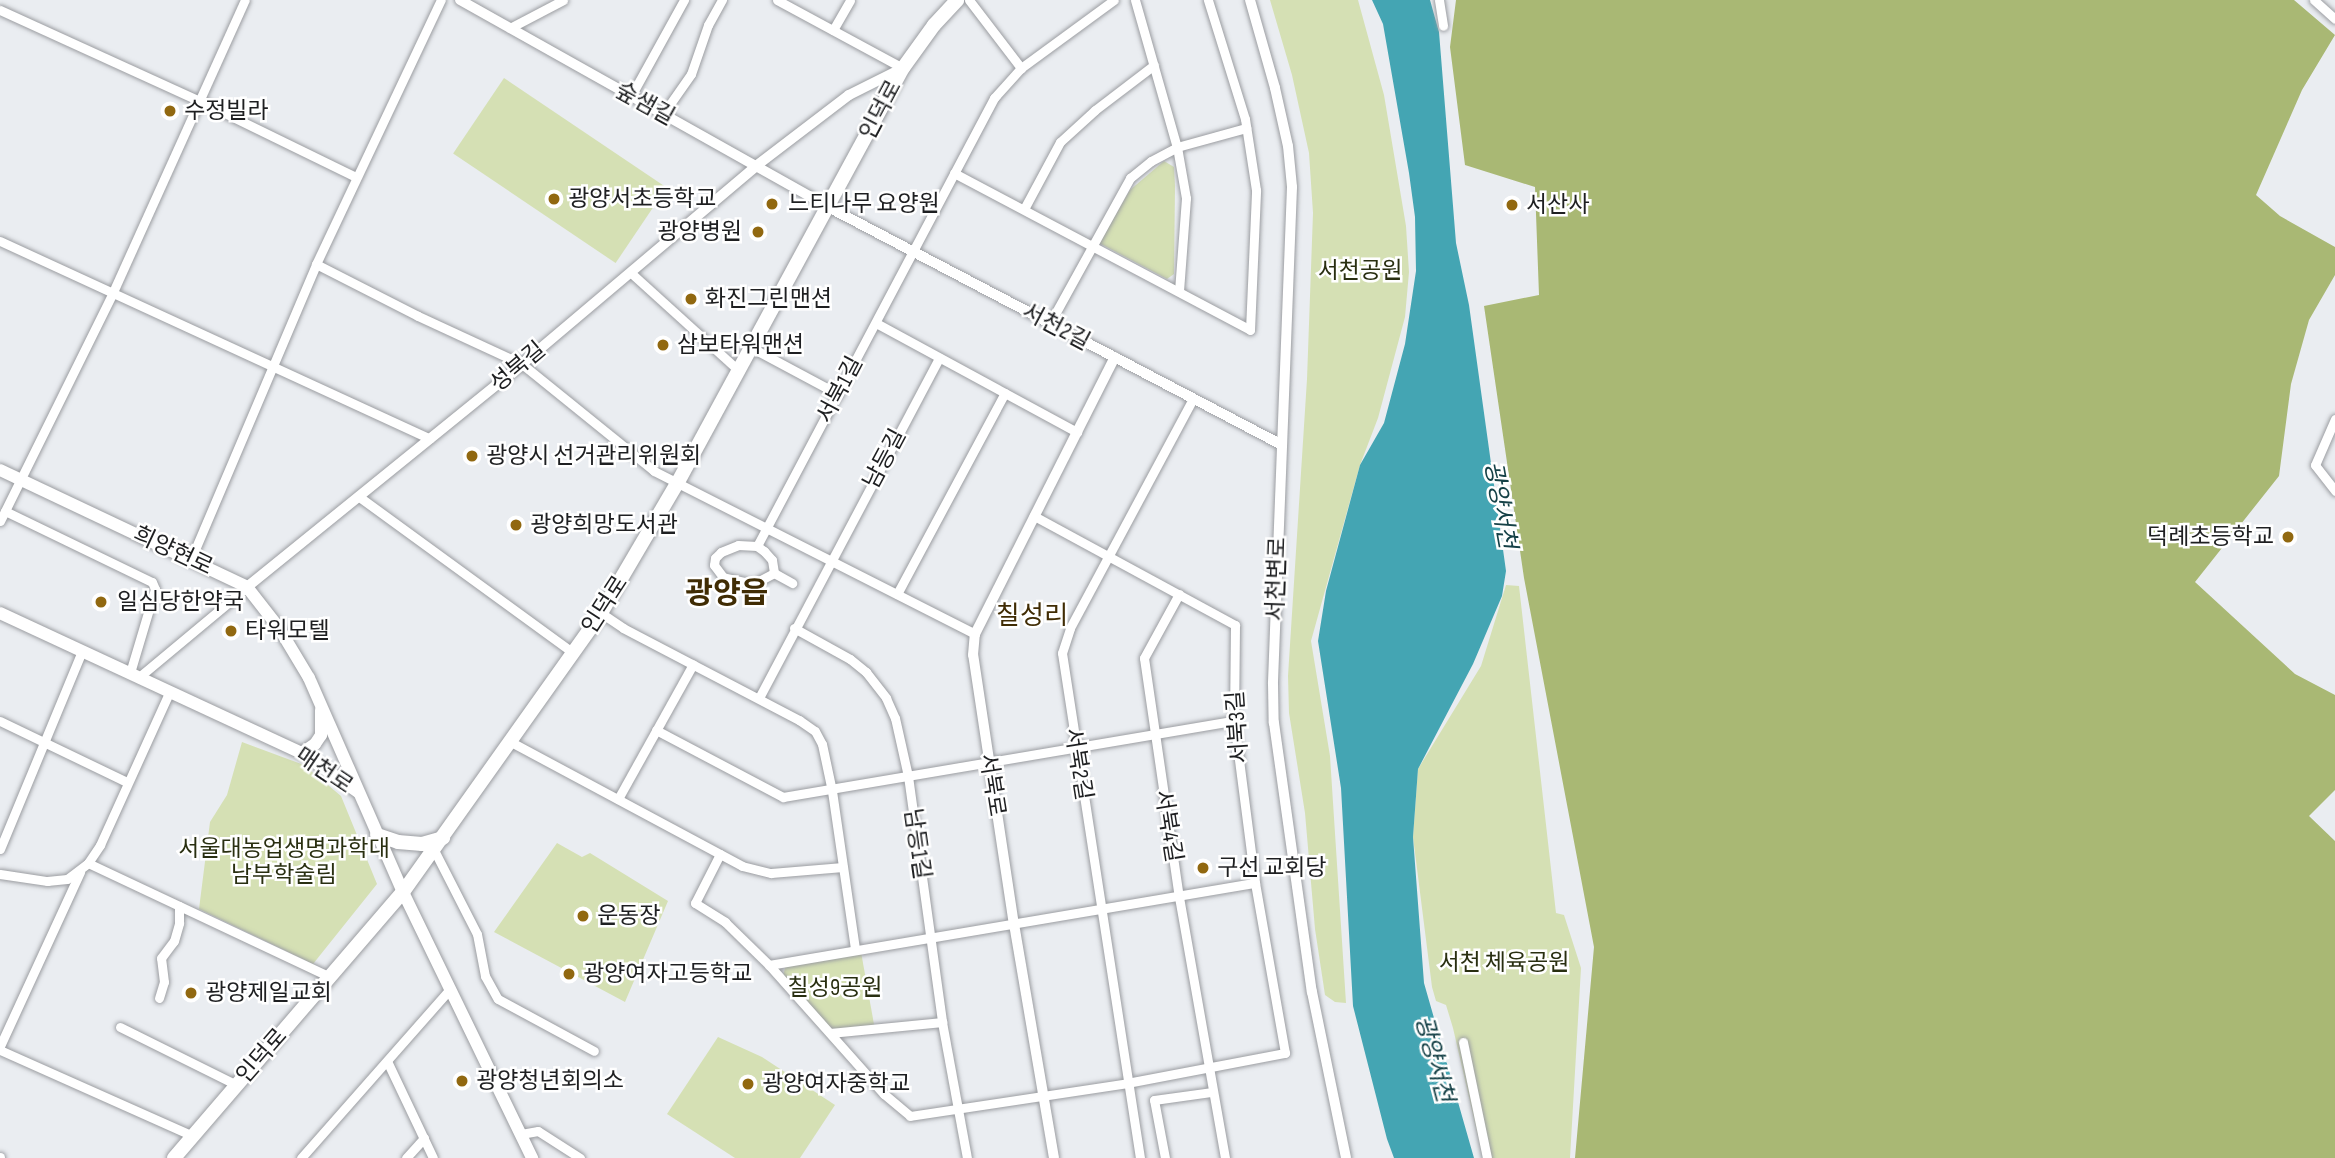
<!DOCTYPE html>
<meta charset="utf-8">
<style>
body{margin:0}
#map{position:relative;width:2335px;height:1158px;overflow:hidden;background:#eaedf1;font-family:"Sofia Sans Condensed","Noto Sans KR",sans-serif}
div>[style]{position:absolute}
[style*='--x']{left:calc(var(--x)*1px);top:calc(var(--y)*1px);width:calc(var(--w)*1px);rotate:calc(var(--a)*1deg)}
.green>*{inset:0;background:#d5e0b4;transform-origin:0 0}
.forest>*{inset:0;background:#a9b874}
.water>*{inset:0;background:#44a5b3}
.roads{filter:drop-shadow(0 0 2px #9b9da1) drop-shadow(0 0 2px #9b9da1)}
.minor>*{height:9px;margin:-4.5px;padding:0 4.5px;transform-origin:4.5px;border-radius:4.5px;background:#fff}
.tertiary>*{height:10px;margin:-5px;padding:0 5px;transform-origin:5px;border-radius:5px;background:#fff}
.secondary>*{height:12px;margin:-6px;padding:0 6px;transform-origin:6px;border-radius:6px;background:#fff}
.primary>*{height:14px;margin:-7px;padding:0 7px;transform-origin:7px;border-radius:7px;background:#fff}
.dots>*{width:19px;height:19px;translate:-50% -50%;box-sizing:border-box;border:4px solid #fff;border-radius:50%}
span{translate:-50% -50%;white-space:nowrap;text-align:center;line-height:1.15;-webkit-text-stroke:5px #fff;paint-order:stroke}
.street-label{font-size:23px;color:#1e1f21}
.poi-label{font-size:23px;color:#1e1f21}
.left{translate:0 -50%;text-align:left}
.right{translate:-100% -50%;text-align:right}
.park-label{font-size:23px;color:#292f11}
.water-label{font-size:24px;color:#154147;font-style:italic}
.quarter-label{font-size:26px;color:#402c04}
.district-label{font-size:30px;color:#402c04;font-weight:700}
</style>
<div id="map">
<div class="green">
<div style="clip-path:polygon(1270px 0,1358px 0,1384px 95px,1406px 226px,1409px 272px,1405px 317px,1378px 418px,1360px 465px,1311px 641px,1330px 756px,1346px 1003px,1335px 1002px,1325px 995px,1315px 929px,1305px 813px,1289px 713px,1288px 676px,1307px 379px,1313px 213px,1309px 153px,1292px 75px)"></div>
<div style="left:504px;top:78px;width:196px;height:91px;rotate:34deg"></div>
<div style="clip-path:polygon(1164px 161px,1174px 167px,1175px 186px,1174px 274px,1167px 279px,1099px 243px,1130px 190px)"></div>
<div style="clip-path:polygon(1506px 585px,1519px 586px,1556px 913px,1564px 915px,1581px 968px,1570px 1158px,1483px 1158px,1453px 1028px,1446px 1005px,1436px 1001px,1432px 987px,1413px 837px,1418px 769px,1481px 666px)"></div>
<div style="clip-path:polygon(242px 742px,304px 765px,341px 796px,377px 884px,313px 964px,199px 909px,210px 822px,227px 795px)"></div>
<div style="clip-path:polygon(557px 843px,582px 857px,590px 853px,668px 901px,625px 1002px,494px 932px)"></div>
<div style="clip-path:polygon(861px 952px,875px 1030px,834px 1035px,782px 980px,786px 964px)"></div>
<div style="clip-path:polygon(718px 1037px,762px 1057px,835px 1105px,800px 1158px,735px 1158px,667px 1114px)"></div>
</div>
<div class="forest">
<div style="clip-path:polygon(1456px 0,2294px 0,2335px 35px,2302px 90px,2256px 195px,2280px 216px,2335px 247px,2335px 275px,2309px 320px,2291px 384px,2279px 476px,2195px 582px,2295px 674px,2335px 695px,2335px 790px,2309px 816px,2335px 841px,2335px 1158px,1575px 1158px,1594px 947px,1524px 578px,1484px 306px,1539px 295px,1535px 187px,1465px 165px,1450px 47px)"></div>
</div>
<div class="water">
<div style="clip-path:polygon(1372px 0,1430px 0,1439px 32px,1456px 243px,1469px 305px,1506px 571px,1502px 596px,1473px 664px,1418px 769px,1413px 837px,1424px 983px,1474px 1158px,1394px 1158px,1387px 1139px,1353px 1006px,1341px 788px,1318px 641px,1326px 591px,1360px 465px,1384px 423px,1405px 344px,1416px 271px,1415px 217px,1409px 173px,1383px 24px)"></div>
</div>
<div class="roads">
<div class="minor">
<div style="--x:777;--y:0;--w:143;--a:28.4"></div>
<div style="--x:969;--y:0;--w:86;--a:52.6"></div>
<div style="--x:1135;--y:0;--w:153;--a:74.1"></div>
<div style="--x:1177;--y:147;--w:52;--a:80"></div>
<div style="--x:1186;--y:198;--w:93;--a:94.3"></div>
<div style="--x:1439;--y:0;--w:26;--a:81"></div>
<div style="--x:2314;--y:0;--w:28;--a:42"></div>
<div style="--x:0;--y:10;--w:220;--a:24.5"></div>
<div style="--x:200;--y:101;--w:174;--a:26"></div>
<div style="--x:510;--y:28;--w:60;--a:-27.8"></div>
<div style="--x:833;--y:30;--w:34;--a:-60"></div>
<div style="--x:631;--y:96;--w:110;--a:-61.1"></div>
<div style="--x:663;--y:114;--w:49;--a:-55"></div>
<div style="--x:691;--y:74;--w:52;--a:-70.9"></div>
<div style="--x:708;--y:25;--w:29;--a:-61"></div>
<div style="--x:954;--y:173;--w:335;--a:27.9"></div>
<div style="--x:1250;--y:330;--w:140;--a:-87.5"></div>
<div style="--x:1256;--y:190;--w:72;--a:-98.8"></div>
<div style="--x:1245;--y:119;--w:125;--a:-107.3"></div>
<div style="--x:1024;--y:209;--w:76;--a:-61.8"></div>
<div style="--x:1060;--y:142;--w:47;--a:-42.4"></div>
<div style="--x:1095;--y:110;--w:74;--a:-37.3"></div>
<div style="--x:0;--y:241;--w:473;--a:24.7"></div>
<div style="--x:316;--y:264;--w:114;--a:27"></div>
<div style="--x:418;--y:316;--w:115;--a:24.8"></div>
<div style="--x:522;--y:364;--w:170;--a:39"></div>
<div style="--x:654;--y:471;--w:360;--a:26.9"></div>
<div style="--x:630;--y:272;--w:147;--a:42.2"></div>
<div style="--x:876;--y:323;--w:229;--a:28.5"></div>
<div style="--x:1050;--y:323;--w:166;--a:-61.1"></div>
<div style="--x:1130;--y:178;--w:27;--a:-39"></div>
<div style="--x:1151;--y:161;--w:30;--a:-28"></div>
<div style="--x:1177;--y:147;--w:72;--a:-15.4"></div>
<div style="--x:752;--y:348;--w:98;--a:28.1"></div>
<div style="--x:2335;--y:419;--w:50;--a:113.5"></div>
<div style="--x:2315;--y:465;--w:33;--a:52"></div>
<div style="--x:358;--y:496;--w:266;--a:36.1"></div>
<div style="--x:5;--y:511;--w:163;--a:25.8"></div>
<div style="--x:152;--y:582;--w:8;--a:67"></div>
<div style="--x:155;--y:589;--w:88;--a:106.6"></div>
<div style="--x:0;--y:521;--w:255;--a:-63.7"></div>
<div style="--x:113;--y:292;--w:320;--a:-65.7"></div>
<div style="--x:738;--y:545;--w:19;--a:3"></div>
<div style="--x:757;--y:546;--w:9;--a:36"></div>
<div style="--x:764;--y:551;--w:12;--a:48"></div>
<div style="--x:772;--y:560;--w:13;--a:81"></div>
<div style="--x:774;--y:573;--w:24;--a:152"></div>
<div style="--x:753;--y:584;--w:31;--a:-167"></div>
<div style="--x:723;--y:577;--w:15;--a:-127"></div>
<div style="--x:714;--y:565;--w:7;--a:-82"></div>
<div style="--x:715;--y:558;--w:8;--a:-45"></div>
<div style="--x:721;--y:552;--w:18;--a:-22"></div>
<div style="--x:757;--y:546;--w:507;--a:-62.12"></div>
<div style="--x:994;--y:98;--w:40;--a:-48"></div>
<div style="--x:1021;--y:68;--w:115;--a:-36.2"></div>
<div style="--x:191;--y:559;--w:320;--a:-67"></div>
<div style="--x:316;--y:264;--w:292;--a:-64.7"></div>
<div style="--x:774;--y:573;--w:21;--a:29"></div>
<div style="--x:897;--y:594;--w:228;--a:-61.8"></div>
<div style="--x:1179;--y:594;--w:73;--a:118.7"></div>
<div style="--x:1144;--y:658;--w:242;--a:81.7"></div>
<div style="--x:1179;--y:897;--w:265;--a:80"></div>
<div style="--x:601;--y:613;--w:27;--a:34"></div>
<div style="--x:623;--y:628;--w:199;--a:27.6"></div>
<div style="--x:799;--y:720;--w:19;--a:35"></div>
<div style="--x:815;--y:731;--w:15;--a:62"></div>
<div style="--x:822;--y:744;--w:48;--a:78"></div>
<div style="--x:832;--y:791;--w:160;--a:81.7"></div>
<div style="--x:794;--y:628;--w:64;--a:29"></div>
<div style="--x:850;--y:659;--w:21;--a:39"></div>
<div style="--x:866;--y:672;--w:33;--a:52"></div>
<div style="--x:886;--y:698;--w:22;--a:66"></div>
<div style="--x:895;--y:718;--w:59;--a:77.4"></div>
<div style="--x:908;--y:776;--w:248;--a:82.1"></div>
<div style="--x:942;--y:1022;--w:138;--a:79.6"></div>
<div style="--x:139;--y:677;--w:141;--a:-39.8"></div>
<div style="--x:759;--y:698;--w:385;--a:-62.1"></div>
<div style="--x:0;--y:721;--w:141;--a:25.7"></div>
<div style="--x:656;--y:730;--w:144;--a:27.8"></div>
<div style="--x:783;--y:797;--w:457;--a:-9.6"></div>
<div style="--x:511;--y:742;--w:262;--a:28.2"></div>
<div style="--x:742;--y:866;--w:30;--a:14"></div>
<div style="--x:771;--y:873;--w:72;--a:-4.8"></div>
<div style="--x:618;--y:799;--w:154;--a:-60.9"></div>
<div style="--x:0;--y:849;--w:214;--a:-67.5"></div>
<div style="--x:434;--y:850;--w:94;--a:62.9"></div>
<div style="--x:477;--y:934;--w:43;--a:79.2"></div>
<div style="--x:485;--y:976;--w:26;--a:61"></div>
<div style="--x:498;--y:999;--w:109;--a:28.4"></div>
<div style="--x:720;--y:854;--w:55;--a:117"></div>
<div style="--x:695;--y:903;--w:36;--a:32"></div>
<div style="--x:725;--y:922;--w:62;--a:44.3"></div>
<div style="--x:769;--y:965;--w:173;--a:48.3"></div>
<div style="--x:884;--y:1094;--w:34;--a:40"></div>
<div style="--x:910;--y:1116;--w:219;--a:-8.6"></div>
<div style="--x:1127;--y:1083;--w:161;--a:-10.8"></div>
<div style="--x:1285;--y:1053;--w:173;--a:-100"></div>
<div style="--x:1255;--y:883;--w:163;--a:-97.4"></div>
<div style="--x:1234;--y:721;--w:96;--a:-89.4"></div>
<div style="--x:1235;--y:625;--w:229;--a:-151.5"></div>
<div style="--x:88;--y:863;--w:268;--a:25.2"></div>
<div style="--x:0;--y:874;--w:48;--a:8.5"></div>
<div style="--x:47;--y:881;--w:20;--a:-6"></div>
<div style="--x:67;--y:879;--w:26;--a:-37"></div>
<div style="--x:88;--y:863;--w:22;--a:-56"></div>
<div style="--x:100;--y:845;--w:169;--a:-65.6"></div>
<div style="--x:769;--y:965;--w:493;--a:-9.6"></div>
<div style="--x:159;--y:998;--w:17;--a:-73"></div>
<div style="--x:164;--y:982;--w:24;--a:-97"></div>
<div style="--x:161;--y:958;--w:21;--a:-53"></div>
<div style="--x:174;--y:941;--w:19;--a:-74"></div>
<div style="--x:179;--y:923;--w:17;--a:-90"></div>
<div style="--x:120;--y:1027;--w:131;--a:26.4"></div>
<div style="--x:830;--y:1033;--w:113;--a:-5.6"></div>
<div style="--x:1463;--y:1042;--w:118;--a:78.3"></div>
<div style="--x:0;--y:1046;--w:192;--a:-65.3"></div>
<div style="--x:0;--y:1050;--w:211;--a:24"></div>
<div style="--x:387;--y:1061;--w:107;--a:64.6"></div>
<div style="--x:521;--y:1134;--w:17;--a:-10"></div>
<div style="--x:538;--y:1131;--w:50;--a:32.7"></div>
<div style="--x:0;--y:1157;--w:1;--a:90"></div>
<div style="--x:301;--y:1158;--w:225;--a:-48.6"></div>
<div style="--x:406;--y:1158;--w:27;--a:-48"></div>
<div style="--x:1140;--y:1158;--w:511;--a:-98.78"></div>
<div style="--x:1062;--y:653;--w:26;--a:-72"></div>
<div style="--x:1070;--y:628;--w:260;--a:-61.8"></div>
<div style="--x:1165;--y:1158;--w:59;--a:-100.7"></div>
<div style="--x:1154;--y:1100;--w:59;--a:-7.9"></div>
</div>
<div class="tertiary">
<div style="--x:460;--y:0;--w:424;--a:29.3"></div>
<div style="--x:830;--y:208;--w:510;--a:27.67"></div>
<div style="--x:1250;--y:0;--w:91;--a:74.1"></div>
<div style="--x:1275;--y:88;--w:59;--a:77.4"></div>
<div style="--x:1288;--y:146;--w:41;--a:84.4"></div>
<div style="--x:1292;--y:187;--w:497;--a:92.2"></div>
<div style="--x:1273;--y:684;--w:39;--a:89"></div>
<div style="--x:1274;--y:723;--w:272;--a:82"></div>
<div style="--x:1312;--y:992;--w:169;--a:78.4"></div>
<div style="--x:247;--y:587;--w:354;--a:-39"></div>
<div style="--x:522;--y:364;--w:307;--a:-40.2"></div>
<div style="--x:756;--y:166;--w:117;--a:-37.4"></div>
<div style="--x:849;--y:95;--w:60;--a:-26.6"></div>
<div style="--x:1054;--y:1158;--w:236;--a:-99.7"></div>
<div style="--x:1014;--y:925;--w:273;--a:-98.6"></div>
<div style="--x:973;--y:655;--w:21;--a:-85"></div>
<div style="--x:975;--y:634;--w:310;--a:-63.2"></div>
</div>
<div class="secondary">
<div style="--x:0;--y:470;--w:273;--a:25.3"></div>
<div style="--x:247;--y:587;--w:52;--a:52"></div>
<div style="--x:279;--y:628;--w:58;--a:59"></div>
<div style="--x:309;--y:678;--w:234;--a:66.3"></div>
<div style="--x:403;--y:892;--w:296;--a:64.1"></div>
<div style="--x:0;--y:613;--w:333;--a:24.9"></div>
<div style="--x:302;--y:753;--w:68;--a:34.9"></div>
<div style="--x:302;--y:753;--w:16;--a:-35"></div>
<div style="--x:315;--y:744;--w:11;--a:-56"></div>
<div style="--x:321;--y:735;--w:25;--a:-90"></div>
</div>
<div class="primary">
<div style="--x:377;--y:835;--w:22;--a:18"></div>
<div style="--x:398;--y:842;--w:24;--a:5"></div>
<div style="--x:422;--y:844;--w:22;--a:-16"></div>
<div style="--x:174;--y:1158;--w:351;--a:-49.3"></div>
<div style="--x:403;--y:892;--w:342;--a:-54.6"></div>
<div style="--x:601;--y:613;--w:152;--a:-59.6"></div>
<div style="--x:678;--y:482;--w:471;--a:-61.5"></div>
<div style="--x:903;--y:68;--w:53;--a:-54.2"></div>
<div style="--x:934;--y:25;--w:34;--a:-47"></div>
</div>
</div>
<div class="dots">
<div style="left:170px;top:111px;background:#916810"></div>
<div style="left:554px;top:199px;background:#916810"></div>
<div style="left:772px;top:204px;background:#916810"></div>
<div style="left:1512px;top:205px;background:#916810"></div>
<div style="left:758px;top:232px;background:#916810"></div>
<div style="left:691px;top:299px;background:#916810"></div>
<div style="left:663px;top:345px;background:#916810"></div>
<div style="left:472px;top:456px;background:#916810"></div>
<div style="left:516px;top:525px;background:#916810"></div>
<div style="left:2288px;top:537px;background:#916810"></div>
<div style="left:101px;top:602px;background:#916810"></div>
<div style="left:231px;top:631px;background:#916810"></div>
<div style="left:1203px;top:868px;background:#916810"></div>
<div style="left:583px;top:916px;background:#916810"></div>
<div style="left:569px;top:974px;background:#916810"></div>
<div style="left:191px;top:993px;background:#916810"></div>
<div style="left:462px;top:1081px;background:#916810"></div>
<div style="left:748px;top:1084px;background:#916810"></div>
</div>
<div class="street-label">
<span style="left:645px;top:104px;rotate:29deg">숲샘길</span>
<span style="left:881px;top:110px;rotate:-62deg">인덕로</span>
<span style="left:1056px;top:327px;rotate:28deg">서천2길</span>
<span style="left:518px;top:367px;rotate:-40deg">성북길</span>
<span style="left:840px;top:390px;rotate:-62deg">서북1길</span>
<span style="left:885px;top:459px;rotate:-62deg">남등길</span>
<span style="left:173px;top:551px;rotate:25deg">희양현로</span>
<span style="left:1277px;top:579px;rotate:-88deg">서천변로</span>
<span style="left:605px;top:605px;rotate:-57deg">인덕로</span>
<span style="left:1238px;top:727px;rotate:-94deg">서북3길</span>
<span style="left:1078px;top:764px;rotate:81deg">서북2길</span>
<span style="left:324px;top:771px;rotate:34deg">매천로</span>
<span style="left:992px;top:785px;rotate:81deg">서북로</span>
<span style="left:1168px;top:826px;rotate:81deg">서북4길</span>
<span style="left:917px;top:844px;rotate:82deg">남등1길</span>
<span style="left:262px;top:1056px;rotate:-49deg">인덕로</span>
</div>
<div class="poi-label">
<span class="left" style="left:184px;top:111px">수정빌라</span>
<span class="left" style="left:568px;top:199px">광양서초등학교</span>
<span class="left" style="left:788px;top:204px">느티나무 요양원</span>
<span class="left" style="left:1526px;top:205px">서산사</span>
<span class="right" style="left:742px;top:232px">광양병원</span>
<span class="left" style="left:705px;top:299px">화진그린맨션</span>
<span class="left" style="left:677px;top:345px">삼보타워맨션</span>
<span class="left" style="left:486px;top:456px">광양시 선거관리위원회</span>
<span class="left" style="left:530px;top:525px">광양희망도서관</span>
<span class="right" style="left:2274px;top:537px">덕례초등학교</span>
<span class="left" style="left:117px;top:602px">일심당한약국</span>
<span class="left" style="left:245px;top:631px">타워모텔</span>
<span class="left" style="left:1217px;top:868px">구선 교회당</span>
<span class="left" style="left:597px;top:916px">운동장</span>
<span class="left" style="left:583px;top:974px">광양여자고등학교</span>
<span class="left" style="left:205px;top:993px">광양제일교회</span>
<span class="left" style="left:476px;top:1081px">광양청년회의소</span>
<span class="left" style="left:762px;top:1084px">광양여자중학교</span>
</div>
<div class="park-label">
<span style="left:1360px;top:271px">서천공원</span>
<span style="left:284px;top:862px">서울대농업생명과학대<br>남부학술림</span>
<span style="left:1504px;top:963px">서천 체육공원</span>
<span style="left:835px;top:988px">칠성9공원</span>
</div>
<div class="water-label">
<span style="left:1500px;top:505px;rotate:80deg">광양서천</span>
<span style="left:1434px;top:1059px;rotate:75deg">광양서천</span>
</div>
<div class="quarter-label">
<span style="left:1032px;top:617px">칠성리</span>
</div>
<div class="district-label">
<span style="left:727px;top:594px">광양읍</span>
</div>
</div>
